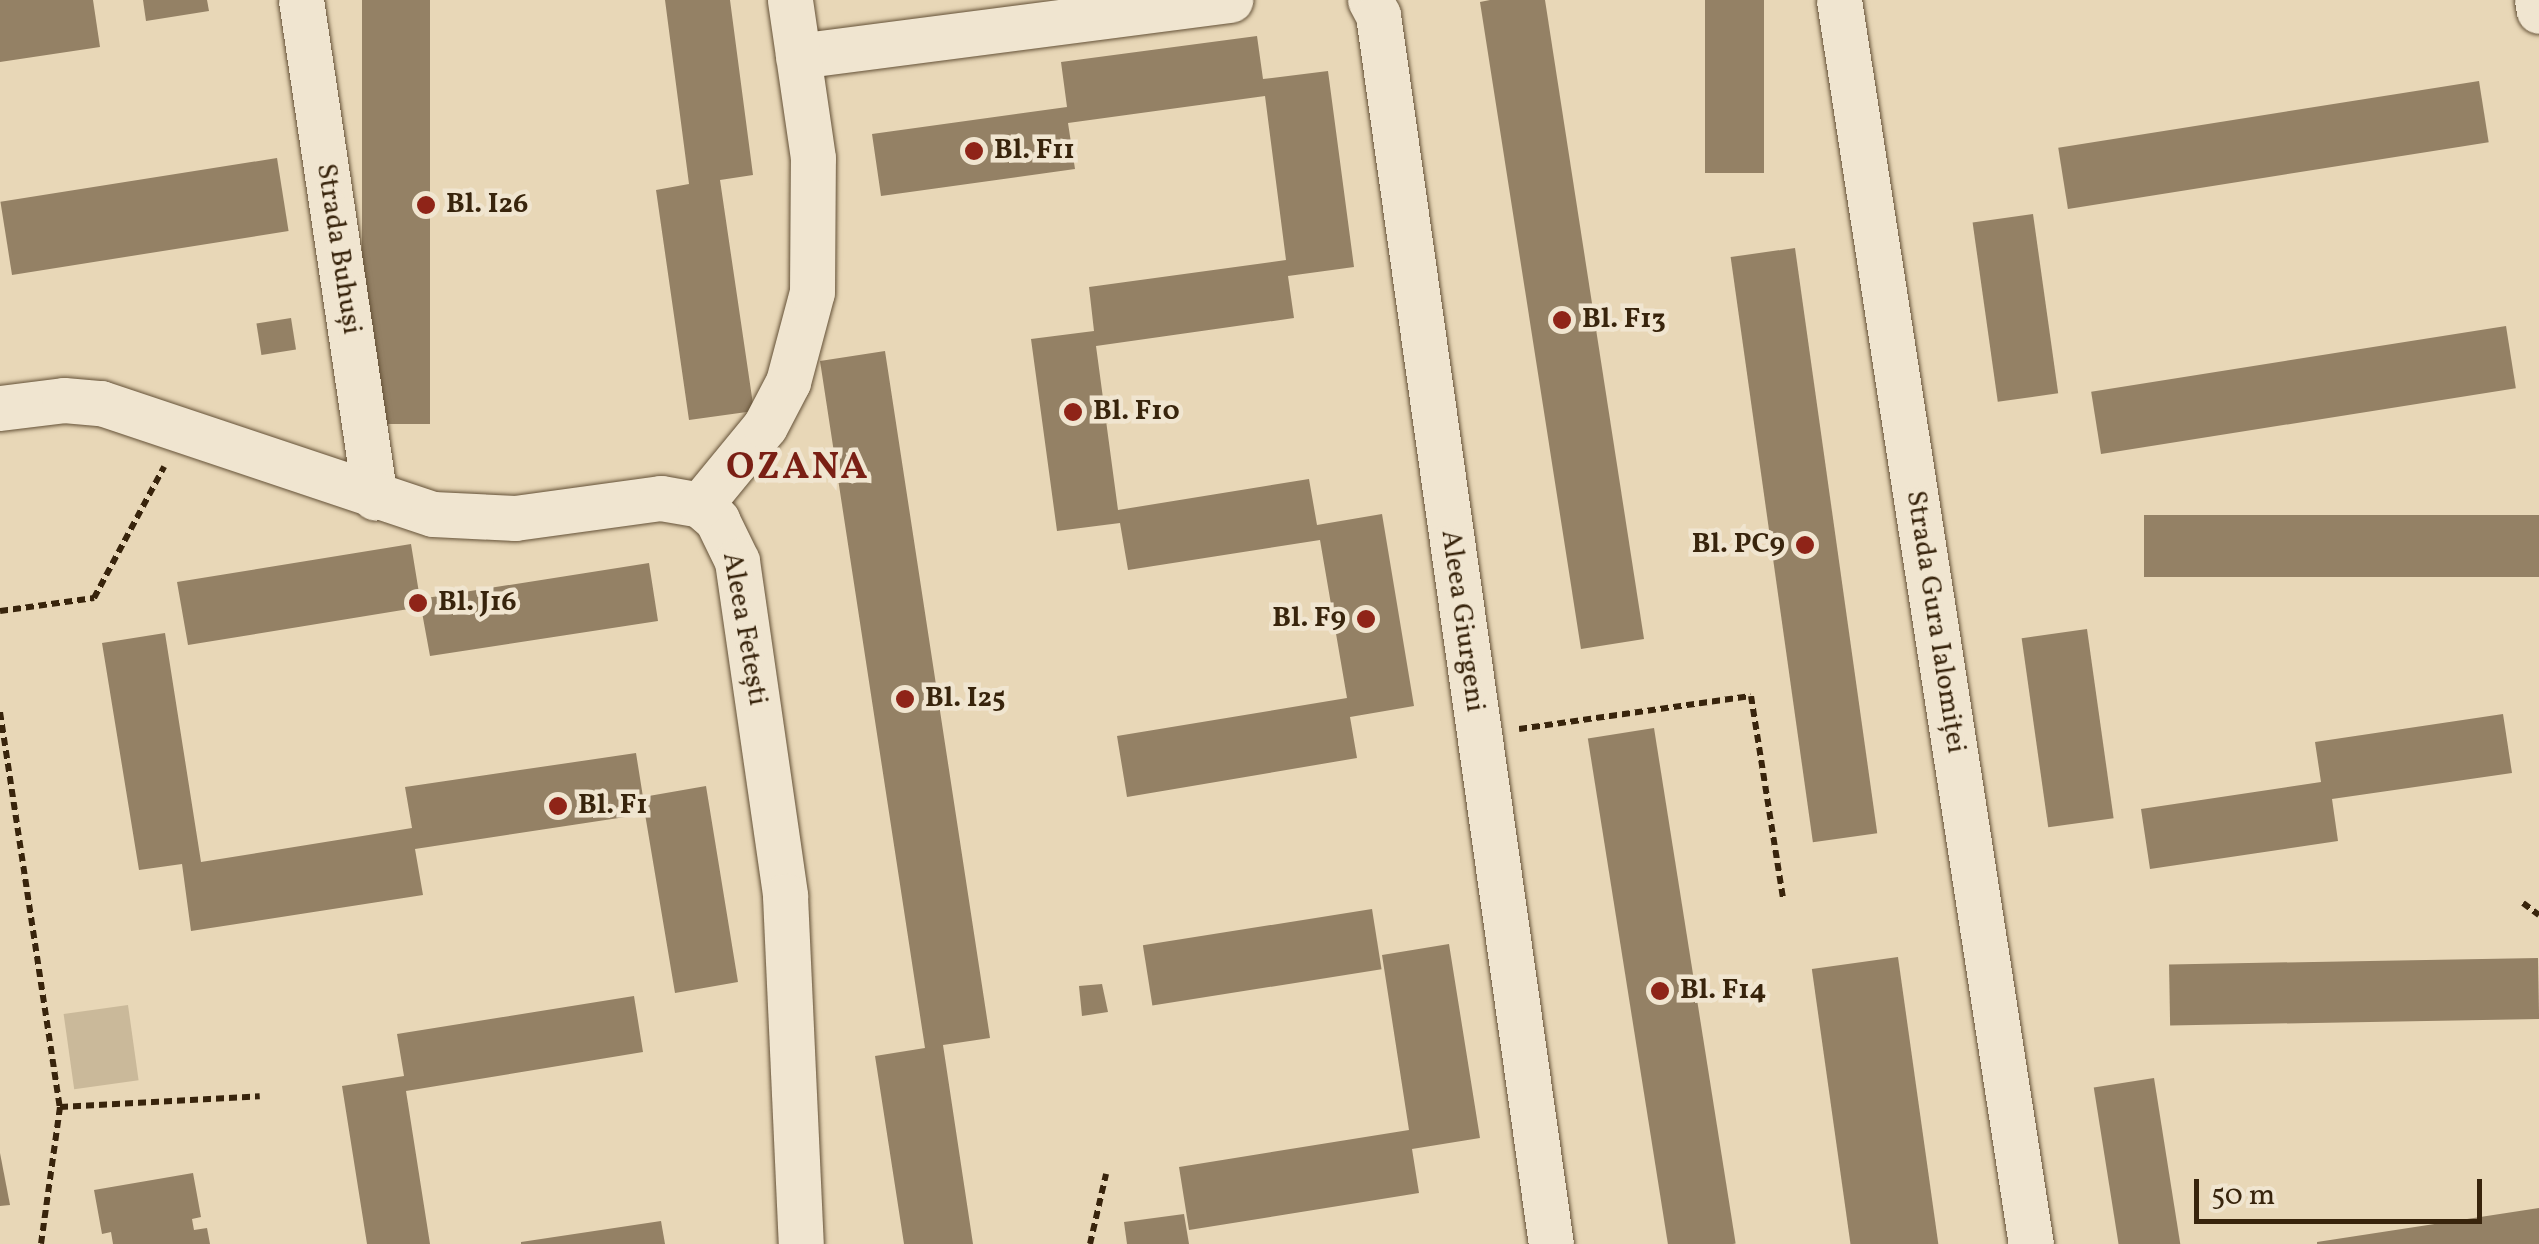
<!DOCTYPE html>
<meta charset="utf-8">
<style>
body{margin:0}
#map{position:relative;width:2539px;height:1244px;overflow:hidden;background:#e8d7b7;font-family:Vollkorn,serif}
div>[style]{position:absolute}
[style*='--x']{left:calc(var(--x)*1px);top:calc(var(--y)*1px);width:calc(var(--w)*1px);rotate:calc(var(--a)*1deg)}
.green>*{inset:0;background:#cab99a;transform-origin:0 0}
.building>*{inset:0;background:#948165;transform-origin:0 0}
.path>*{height:6px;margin-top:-3px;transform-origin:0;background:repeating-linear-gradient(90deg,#38240c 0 8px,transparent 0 13px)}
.roads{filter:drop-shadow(0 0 2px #645137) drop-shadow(0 0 2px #645137)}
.minor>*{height:45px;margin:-22.5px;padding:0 22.5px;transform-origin:22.5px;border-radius:22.5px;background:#f0e5d0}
.dots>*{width:28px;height:28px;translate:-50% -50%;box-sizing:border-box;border:5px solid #f0e5d0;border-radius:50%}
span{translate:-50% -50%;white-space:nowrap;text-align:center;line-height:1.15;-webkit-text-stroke:9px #f0e5d0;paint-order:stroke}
.poi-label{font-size:28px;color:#38240c;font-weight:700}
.left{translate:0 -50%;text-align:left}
.right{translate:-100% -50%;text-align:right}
.street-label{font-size:28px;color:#38240c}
.district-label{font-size:38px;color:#7a1f14;font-weight:700;letter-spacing:2.5px}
.scale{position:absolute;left:2194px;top:1179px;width:288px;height:45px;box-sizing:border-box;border:5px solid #38240c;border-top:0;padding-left:12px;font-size:30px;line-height:35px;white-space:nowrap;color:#38240c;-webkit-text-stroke:8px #f0e5d0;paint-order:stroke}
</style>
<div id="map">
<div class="green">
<div style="left:128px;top:1005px;width:76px;height:65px;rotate:82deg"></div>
</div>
<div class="building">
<div style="clip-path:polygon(0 0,93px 0,100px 47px,0 62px)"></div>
<div style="clip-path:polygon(143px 0,207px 0,209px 11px,146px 21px)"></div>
<div style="left:362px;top:0;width:68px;height:424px"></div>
<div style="clip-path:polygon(665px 0,730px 0,753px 175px,720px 180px,754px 411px,689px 420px,656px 190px,689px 184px)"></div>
<div style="clip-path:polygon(1490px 0,1545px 0,1644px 639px,1581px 649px,1480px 2px)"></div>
<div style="left:1705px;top:0;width:59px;height:173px"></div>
<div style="clip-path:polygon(1257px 36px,1263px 79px,1328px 71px,1354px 267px,1288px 276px,1294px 318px,1096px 346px,1118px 510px,1309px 479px,1317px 525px,1382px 514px,1414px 706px,1350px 717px,1357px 758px,1127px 797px,1117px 736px,1347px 698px,1320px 540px,1128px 570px,1120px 523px,1057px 531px,1031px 339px,1094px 331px,1089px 287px,1286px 260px,1265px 96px,1068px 123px,1075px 169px,881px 196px,872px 134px,1067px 107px,1061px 62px)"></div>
<div style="left:2479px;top:81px;width:62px;height:426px;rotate:81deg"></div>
<div style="left:277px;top:158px;width:74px;height:280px;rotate:81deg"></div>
<div style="left:2033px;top:214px;width:181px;height:61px;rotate:82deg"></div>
<div style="left:1795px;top:248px;width:591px;height:65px;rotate:82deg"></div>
<div style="left:291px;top:318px;width:32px;height:35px;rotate:81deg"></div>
<div style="left:2506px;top:326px;width:63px;height:420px;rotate:81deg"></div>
<div style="clip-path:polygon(885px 351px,990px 1038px,943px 1045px,973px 1244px,904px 1244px,875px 1056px,925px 1048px,820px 361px)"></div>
<div style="left:2539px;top:515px;width:62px;height:395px;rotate:90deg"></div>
<div style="clip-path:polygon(411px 544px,420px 599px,649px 563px,658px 621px,430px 656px,421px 607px,188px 645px,177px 582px)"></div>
<div style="left:2087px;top:629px;width:191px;height:66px;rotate:82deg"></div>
<div style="clip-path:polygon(165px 633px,201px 862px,412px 828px,405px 787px,636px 753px,643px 797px,706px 786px,738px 982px,675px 993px,645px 814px,415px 849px,423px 895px,191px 931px,182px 864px,139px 870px,102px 643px)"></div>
<div style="clip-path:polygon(2503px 714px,2512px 773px,2332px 799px,2338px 841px,2150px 869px,2141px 809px,2321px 782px,2315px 742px)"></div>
<div style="left:1654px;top:728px;width:522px;height:67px;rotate:81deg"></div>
<div style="left:1372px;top:909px;width:61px;height:232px;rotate:81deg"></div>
<div style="clip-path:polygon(1449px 944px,1480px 1138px,1412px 1149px,1419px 1193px,1189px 1230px,1179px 1167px,1409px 1130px,1382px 955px)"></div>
<div style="left:1898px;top:957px;width:290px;height:87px;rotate:82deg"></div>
<div style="left:2538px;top:958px;width:61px;height:369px;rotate:89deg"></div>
<div style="clip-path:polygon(1102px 984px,1108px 1012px,1082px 1016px,1079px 986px)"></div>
<div style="clip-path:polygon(634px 996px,643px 1052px,406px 1091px,430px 1244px,367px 1244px,342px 1086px,404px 1076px,397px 1034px)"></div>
<div style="left:2154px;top:1078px;width:168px;height:61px;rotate:81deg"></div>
<div style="clip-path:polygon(0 1153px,10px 1205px,0 1206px)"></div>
<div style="clip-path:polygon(193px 1173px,201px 1217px,192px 1219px,194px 1230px,207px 1228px,210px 1244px,113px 1244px,111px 1232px,102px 1234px,94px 1190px)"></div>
<div style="clip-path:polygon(2539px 1208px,2539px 1244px,2317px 1244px,2317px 1242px)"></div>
<div style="clip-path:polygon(1184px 1214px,1189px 1244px,1127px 1244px,1124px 1222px)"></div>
<div style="clip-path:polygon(661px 1221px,665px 1244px,521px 1244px,521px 1242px)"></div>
</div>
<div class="path">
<div style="--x:0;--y:611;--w:95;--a:-7.9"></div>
<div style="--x:94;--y:598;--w:149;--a:-61.9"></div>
<div style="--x:0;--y:712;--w:400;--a:81.4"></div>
<div style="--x:60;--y:1107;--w:138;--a:97.9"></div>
<div style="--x:1519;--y:729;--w:234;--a:-8.1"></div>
<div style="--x:1751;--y:696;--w:205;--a:81"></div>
<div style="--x:2523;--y:903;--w:20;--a:37"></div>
<div style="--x:60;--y:1107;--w:200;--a:-3.1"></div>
<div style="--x:1090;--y:1244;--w:72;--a:-77.1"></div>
</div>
<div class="roads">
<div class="minor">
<div style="--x:301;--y:0;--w:503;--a:81.55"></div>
<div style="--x:1370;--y:0;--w:17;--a:62"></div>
<div style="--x:1378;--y:15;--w:1241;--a:81.99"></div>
<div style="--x:1839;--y:0;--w:1259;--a:81.23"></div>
<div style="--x:2537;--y:0;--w:11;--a:80"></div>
<div style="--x:798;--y:56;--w:436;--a:-7.4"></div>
<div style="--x:0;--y:408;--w:64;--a:-7.1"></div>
<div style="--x:64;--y:400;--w:37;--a:5"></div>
<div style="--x:101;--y:403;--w:350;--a:18.5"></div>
<div style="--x:433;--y:514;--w:82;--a:2.8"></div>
<div style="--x:515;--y:518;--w:147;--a:-7.8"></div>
<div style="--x:661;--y:498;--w:40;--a:10"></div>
<div style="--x:700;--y:505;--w:23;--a:41"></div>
<div style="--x:717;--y:520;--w:46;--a:64"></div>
<div style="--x:737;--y:561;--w:338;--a:81.8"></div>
<div style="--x:785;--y:896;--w:348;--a:87.4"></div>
<div style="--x:700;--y:505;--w:102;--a:-50.6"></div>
<div style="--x:765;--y:426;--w:50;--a:-62.4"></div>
<div style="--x:788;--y:382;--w:93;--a:-75.1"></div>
<div style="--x:812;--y:292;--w:134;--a:-89.6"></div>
<div style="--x:813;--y:158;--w:160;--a:-98.3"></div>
</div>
</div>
<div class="dots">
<div style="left:974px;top:151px;background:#8f2418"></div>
<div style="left:426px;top:205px;background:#8f2418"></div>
<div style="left:1562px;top:320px;background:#8f2418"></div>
<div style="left:1073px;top:412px;background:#8f2418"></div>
<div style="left:1805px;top:545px;background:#8f2418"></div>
<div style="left:418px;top:603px;background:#8f2418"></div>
<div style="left:1366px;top:619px;background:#8f2418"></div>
<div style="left:905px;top:699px;background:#8f2418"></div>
<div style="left:558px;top:806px;background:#8f2418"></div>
<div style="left:1660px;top:991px;background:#8f2418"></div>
</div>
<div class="poi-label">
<span class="left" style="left:994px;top:151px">Bl. F11</span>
<span class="left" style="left:446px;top:205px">Bl. I26</span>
<span class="left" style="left:1582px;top:320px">Bl. F13</span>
<span class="left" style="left:1093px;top:412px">Bl. F10</span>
<span class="right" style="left:1785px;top:545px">Bl. PC9</span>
<span class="left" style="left:438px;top:603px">Bl. J16</span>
<span class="right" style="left:1346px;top:619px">Bl. F9</span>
<span class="left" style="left:925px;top:699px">Bl. I25</span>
<span class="left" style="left:578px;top:806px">Bl. F1</span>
<span class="left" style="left:1680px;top:991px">Bl. F14</span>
</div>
<div class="street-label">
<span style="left:338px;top:249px;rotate:81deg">Strada Buhuși</span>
<span style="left:1462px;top:621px;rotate:82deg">Aleea Giurgeni</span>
<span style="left:1935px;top:622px;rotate:81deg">Strada Gura Ialomiței</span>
<span style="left:744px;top:629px;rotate:80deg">Aleea Fetești</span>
</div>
<div class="district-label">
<span style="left:798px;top:469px">OZANA</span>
</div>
<div class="scale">50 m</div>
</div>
